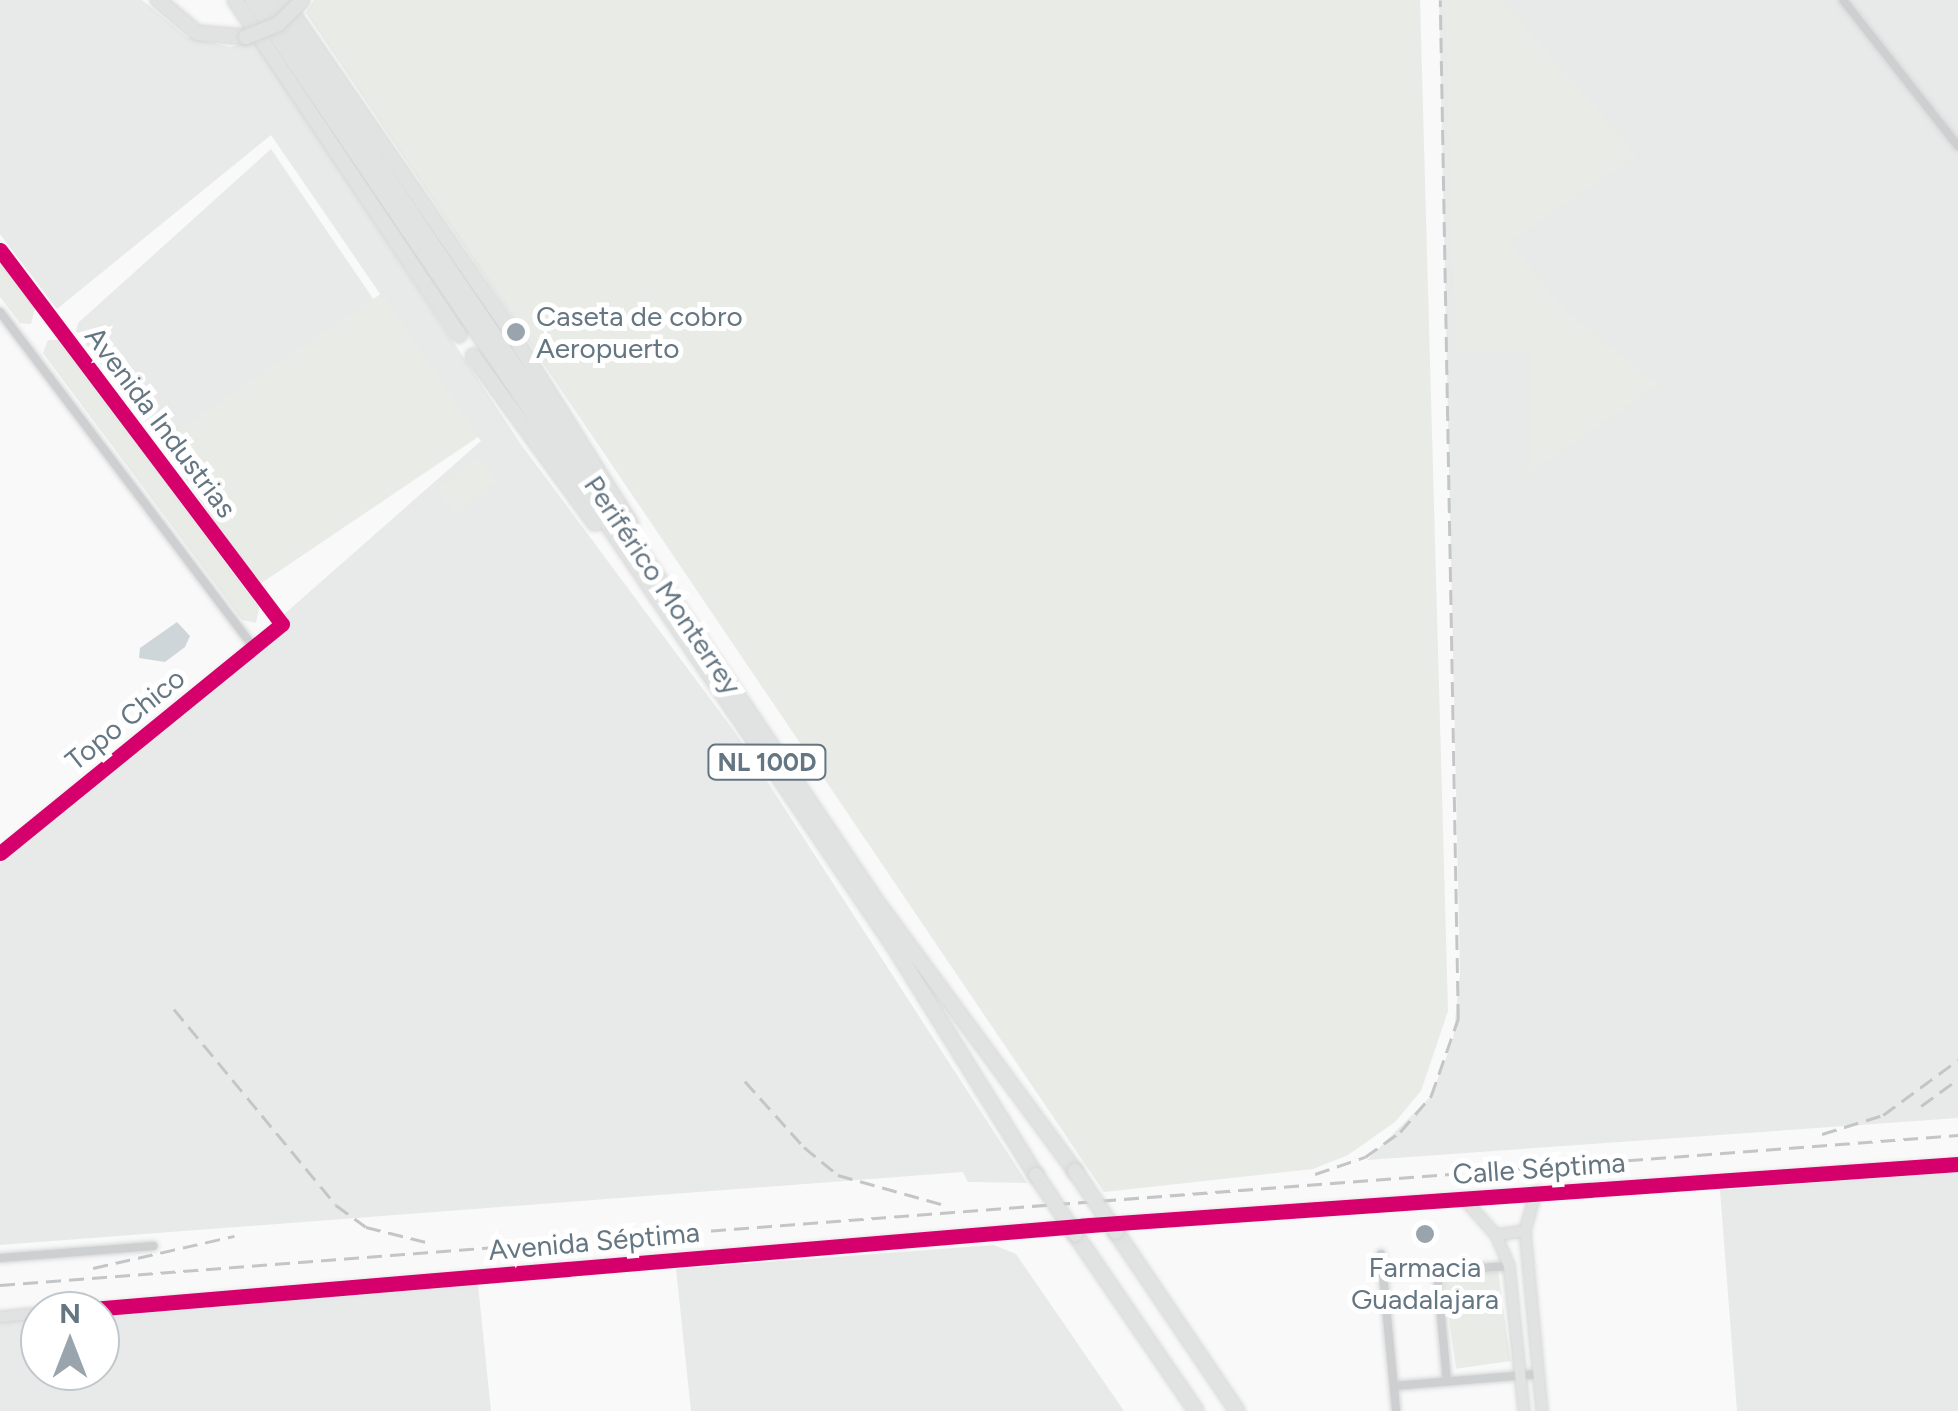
<!DOCTYPE html>
<meta charset="utf-8">
<style>
body{margin:0}
#map{position:relative;width:1958px;height:1411px;overflow:hidden;background:#f9f9f9;font-family:Figtree,sans-serif}
div>[style]{position:absolute}
[style*='--x']{left:calc(var(--x)*1px);top:calc(var(--y)*1px);width:calc(var(--w)*1px);rotate:calc(var(--a)*1deg)}
.built>*{inset:0;background:#e8e9e9}
.green>*{inset:0;background:#e8ebe6;transform-origin:0 0}
.water>*{inset:0;background:#ced6d9}
.roads{filter:drop-shadow(0 0 2px #d5d6d7) drop-shadow(0 0 2px #d5d6d7)}
.street>*{height:8px;margin:-4px;padding:0 4px;transform-origin:4px;border-radius:4px;background:#cecfd0}
.secondary>*{height:10px;margin:-5px;padding:0 5px;transform-origin:5px;border-radius:5px;background:#e1e2e2}
.highway>*{height:14px;margin:-7px;padding:0 7px;transform-origin:7px;border-radius:7px;background:#e1e2e2}
.rail>*{height:2.5px;margin-top:-1.25px;transform-origin:0;background:repeating-linear-gradient(90deg,#c3c5c6 0 15px,transparent 0 23px)}
.bridges{filter:drop-shadow(0 0 2px #d5d6d6) drop-shadow(0 0 2px #d5d6d6)}
.highway-bridge>*{height:14px;margin:-7px;padding:0 7px;transform-origin:7px;border-radius:7px;background:#e1e2e2}
.cycleway>*{height:15px;margin:-7.5px;padding:0 7.5px;transform-origin:7.5px;border-radius:7.5px;background:#d6006c}
.dots>*{width:28px;height:28px;translate:-50% -50%;box-sizing:border-box;border:5px solid #fff;border-radius:50%}
span{translate:-50% -50%;white-space:nowrap;text-align:center;line-height:1.15;-webkit-text-stroke:10px #fff;paint-order:stroke}
.shield-label span{padding:2px 8px;background:#fff;border:2px solid;border-radius:8px;-webkit-text-stroke-width:0}
.shield-label{font-size:25px;color:#657683;font-weight:700}
.poi-label{font-size:28px;color:#657683}
.left{translate:0 -50%;text-align:left}
.street-label{font-size:28px;color:#657683}
.north{position:absolute;left:20px;top:1291px;width:100px;height:100px;box-sizing:border-box;background:#fff;border:2px solid #c1c8cd;border-radius:50%;rotate:0deg;font-size:28px;font-weight:700;line-height:40px;text-align:center;color:#657683}
.north::after{content:'';display:block;margin:auto;width:35px;height:45px;background:#99a4ac;clip-path:polygon(50% 0,100% 100%,50% 72%,0 100%)}
</style>
<div id="map">
<div class="built">
<div style="clip-path:polygon(0 0,142px 0,187px 37px,230px 47px,255px 41px,520px 443px,737px 735px,1027px 1183px,968px 1182px,963px 1172px,0 1245px,0 864px,481px 441px,271px 135px,57px 309px,0 234px)"></div>
<div style="clip-path:polygon(1439px 0,1958px 0,1958px 1118px,1367px 1160px,1431px 1096px,1453px 1040px,1460px 974px)"></div>
<div style="clip-path:polygon(271px 149px,374px 300px,178px 465px,76px 331px,78px 323px)"></div>
<div style="clip-path:polygon(1958px 1172px,1958px 1411px,1737px 1411px,1720px 1190px)"></div>
<div style="clip-path:polygon(994px 1245px,1016px 1254px,1124px 1411px,691px 1411px,676px 1269px)"></div>
<div style="clip-path:polygon(478px 1285px,491px 1411px,0 1411px,0 1321px,40px 1318px,40px 1371px,100px 1371px,100px 1313px)"></div>
</div>
<div class="green">
<div style="clip-path:polygon(314px 0,1420px 0,1448px 1011px,1421px 1091px,1395px 1122px,1348px 1155px,1313px 1169px,1104px 1192px,306px 13px)"></div>
<div style="clip-path:polygon(1445px 0,1502px 0,1637px 156px,1509px 242px,1567px 313px,1658px 385px,1529px 474px,1531px 354px,1456px 353px)"></div>
<div style="clip-path:polygon(0 260px,35px 308px,31px 324px,20px 323px,0 297px)"></div>
<div style="left:382px;top:293px;width:173px;height:267px;rotate:56deg"></div>
<div style="clip-path:polygon(48px 340px,59px 340px,259px 607px,256px 623px,242px 620px,43px 353px)"></div>
<div style="left:479px;top:456px;width:31px;height:55px;rotate:52deg"></div>
<div style="left:1498px;top:1271px;width:91px;height:55px;rotate:82deg"></div>
</div>
<div class="water">
<div style="clip-path:polygon(177px 622px,190px 636px,185px 647px,165px 662px,139px 658px,140px 648px)"></div>
</div>
<div class="roads">
<div class="street">
<div style="--x:1843;--y:0;--w:186;--a:51.8"></div>
<div style="--x:0;--y:250;--w:468;--a:53"></div>
<div style="--x:282;--y:624;--w:363;--a:140.9"></div>
<div style="--x:0;--y:312;--w:419;--a:52.9"></div>
<div style="--x:1381;--y:1254;--w:158;--a:84.5"></div>
<div style="--x:0;--y:1258;--w:154;--a:-4.5"></div>
<div style="--x:1437;--y:1270;--w:111;--a:84.9"></div>
<div style="--x:1383;--y:1275;--w:126;--a:-4.1"></div>
<div style="--x:1394;--y:1386;--w:144;--a:-4.8"></div>
</div>
<div class="secondary">
<div style="--x:1536;--y:1192;--w:41;--a:105.8"></div>
<div style="--x:1525;--y:1231;--w:181;--a:84.6"></div>
<div style="--x:1463;--y:1198;--w:50;--a:48.3"></div>
<div style="--x:1496;--y:1235;--w:34;--a:67"></div>
<div style="--x:1509;--y:1266;--w:146;--a:84.1"></div>
<div style="--x:1496;--y:1235;--w:29;--a:-8"></div>
<div style="--x:68;--y:1311;--w:1026;--a:-4.81"></div>
<div style="--x:1090;--y:1225;--w:870;--a:-4.02"></div>
<div style="--x:0;--y:1317;--w:40;--a:-5.7"></div>
</div>
<div class="highway">
<div style="--x:158;--y:0;--w:51;--a:40.2"></div>
<div style="--x:197;--y:33;--w:49;--a:4.7"></div>
<div style="--x:235;--y:0;--w:403;--a:56.2"></div>
<div style="--x:252;--y:0;--w:1145;--a:55.85"></div>
<div style="--x:895;--y:948;--w:267;--a:58.2"></div>
<div style="--x:268;--y:0;--w:1092;--a:55.98"></div>
<div style="--x:879;--y:905;--w:330;--a:53.6"></div>
<div style="--x:283;--y:0;--w:393;--a:55.5"></div>
<div style="--x:519;--y:345;--w:211;--a:58"></div>
<div style="--x:473;--y:356;--w:207;--a:53.9"></div>
<div style="--x:1116;--y:1232;--w:216;--a:55.9"></div>
<div style="--x:1075;--y:1234;--w:214;--a:55.6"></div>
</div>
</div>
<div class="rail">
<div style="--x:174;--y:1009;--w:254;--a:50.4"></div>
<div style="--x:336;--y:1205;--w:37;--a:36"></div>
<div style="--x:366;--y:1227;--w:66;--a:14"></div>
<div style="--x:745;--y:1081;--w:89;--a:48.2"></div>
<div style="--x:804;--y:1147;--w:44;--a:39.5"></div>
<div style="--x:838;--y:1175;--w:107;--a:15.7"></div>
<div style="--x:1921;--y:1106;--w:46;--a:-36.1"></div>
<div style="--x:1822;--y:1134;--w:64;--a:-17.3"></div>
<div style="--x:1883;--y:1115;--w:93;--a:-36.3"></div>
<div style="--x:1315;--y:1174;--w:53;--a:-18.8"></div>
<div style="--x:1365;--y:1157;--w:43;--a:-35.5"></div>
<div style="--x:1400;--y:1132;--w:48;--a:-49.3"></div>
<div style="--x:1431;--y:1096;--w:82;--a:-70.7"></div>
<div style="--x:1458;--y:1019;--w:1019;--a:-91.01"></div>
<div style="--x:93;--y:1268;--w:145;--a:-12.8"></div>
<div style="--x:0;--y:1285;--w:1964;--a:-4.38"></div>
</div>
<div class="bridges">
<div class="highway-bridge">
<div style="--x:246;--y:37;--w:35;--a:-22"></div>
<div style="--x:278;--y:24;--w:33;--a:-44"></div>
<div style="--x:1075;--y:1171;--w:73;--a:56.1"></div>
<div style="--x:1036;--y:1175;--w:71;--a:56.5"></div>
</div>
</div>
<div class="cycleway">
<div style="--x:0;--y:250;--w:468;--a:53"></div>
<div style="--x:282;--y:624;--w:363;--a:140.9"></div>
<div style="--x:68;--y:1311;--w:1026;--a:-4.81"></div>
<div style="--x:1090;--y:1225;--w:870;--a:-4.02"></div>
</div>
<div class="dots">
<div style="left:516px;top:332px;background:#99a4ac"></div>
<div style="left:1425px;top:1234px;background:#99a4ac"></div>
</div>
<div class="shield-label">
<span style="left:767px;top:762px">NL 100D</span>
</div>
<div class="poi-label">
<span class="left" style="left:536px;top:332px">Caseta de cobro<br>Aeropuerto</span>
<span style="left:1425px;top:1283px">Farmacia<br>Guadalajara</span>
</div>
<div class="street-label">
<span style="left:161px;top:422px;rotate:53deg">Avenida Industrias</span>
<span style="left:663px;top:585px;rotate:56deg">Periférico Monterrey</span>
<span style="left:125px;top:719px;rotate:-39deg">Topo Chico</span>
<span style="left:1539px;top:1168px;rotate:-4deg">Calle Séptima</span>
<span style="left:594px;top:1241px;rotate:-5deg">Avenida Séptima</span>
</div>
<div class="north">N</div>
</div>
